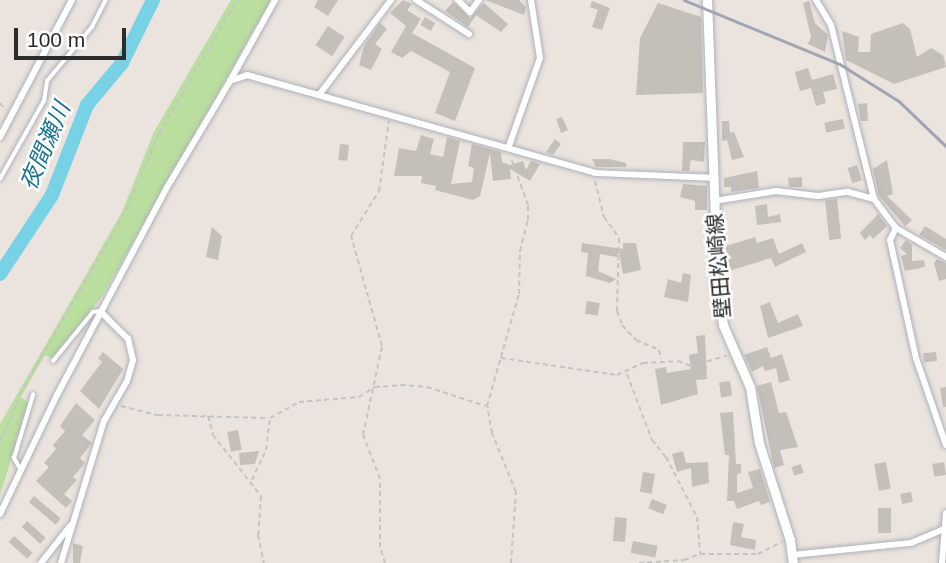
<!DOCTYPE html>
<meta charset="utf-8">
<style>
body{margin:0}
#map{position:relative;width:946px;height:563px;overflow:hidden;background:#ebe4de;font-family:Helvetica,"Noto Sans JP",sans-serif}
div>[style]{position:absolute}
[style*='--x']{left:calc(var(--x)*1px);top:calc(var(--y)*1px);width:calc(var(--w)*1px);rotate:calc(var(--a)*1deg)}
.green>*{inset:0;background:#b9de9e}
.river>*{height:14px;margin:-7px;padding:0 7px;transform-origin:7px;border-radius:7px;background:#78d2e6}
.building>*{inset:0;background:#c4bfb9;transform-origin:0 0}
.path>*{height:2px;margin-top:-1px;transform-origin:0;background:repeating-linear-gradient(90deg,#c4c4c4 0 5px,transparent 0 8.5px)}
.roads{filter:drop-shadow(0 0 2px #aeb1ba) drop-shadow(0 0 2px #aeb1ba)}
.lane>*{height:3.5px;margin:-1.75px;padding:0 1.75px;transform-origin:1.75px;border-radius:1.75px;background:#fff}
.street>*{height:6px;margin:-3px;padding:0 3px;transform-origin:3px;border-radius:3px;background:#fff}
.secondary>*{height:9px;margin:-4.5px;padding:0 4.5px;transform-origin:4.5px;border-radius:4.5px;background:#fff}
.rail>*{height:2.5px;margin:-1.25px;padding:0 1.25px;transform-origin:1.25px;border-radius:1.25px;background:#a1a5b3}
span{translate:-50% -50%;white-space:nowrap;text-align:center;line-height:1.15;-webkit-text-stroke:5px #fff;paint-order:stroke}
.street-label{font-size:21px;color:#2b2b2b}
.water-label{font-size:23px;color:#177392;font-style:italic}
.scale{position:absolute;left:14px;top:28px;width:112px;height:32px;box-sizing:border-box;border:4px solid #2b2b2b;border-top:0;padding-left:9px;font-size:21px;line-height:24px;white-space:nowrap;color:#2b2b2b;-webkit-text-stroke:5px #fff;paint-order:stroke}
</style>
<div id="map">
<div class="green">
<div style="clip-path:polygon(231px 0,271px 0,103px 295px,54px 359px,45px 355px,21px 397px,29px 403px,0 495px,0 424px,122px 212px,154px 132px)"></div>
</div>
<div class="river">
<div style="--x:0;--y:274;--w:95;--a:-56.6"></div>
<div style="--x:52;--y:195;--w:97;--a:-68.7"></div>
<div style="--x:87;--y:105;--w:55;--a:-50.2"></div>
<div style="--x:122;--y:63;--w:70;--a:-63.8"></div>
</div>
<div class="building">
<div style="clip-path:polygon(318px 0,338px 0,328px 16px,314px 7px)"></div>
<div style="clip-path:polygon(403px 0,412px 4px,407px 10px,421px 19px,412px 33px,475px 68px,455px 121px,435px 113px,450px 72px,411px 51px,402px 58px,391px 52px,406px 26px,390px 13px)"></div>
<div style="clip-path:polygon(485px 0,519px 0,526px 7px,524px 15px)"></div>
<div style="clip-path:polygon(592px 1px,610px 8px,602px 30px,592px 27px,598px 10px,590px 7px)"></div>
<div style="clip-path:polygon(809px 1px,815px 23px,828px 35px,825px 52px,808px 44px,811px 37px,803px 3px)"></div>
<div style="clip-path:polygon(453px 2px,470px 18px,484px 3px,508px 24px,501px 32px,476px 15px,468px 27px,445px 11px)"></div>
<div style="clip-path:polygon(658px 3px,701px 17px,703px 93px,636px 95px,640px 38px)"></div>
<div style="left:425px;top:17px;width:12px;height:9px;rotate:31deg"></div>
<div style="clip-path:polygon(380px 23px,387px 29px,375px 44px,382px 49px,371px 70px,359px 65px,364px 46px)"></div>
<div style="clip-path:polygon(903px 23px,910px 29px,917px 57px,931px 48px,943px 55px,946px 67px,894px 84px,846px 60px,842px 31px,859px 37px,858px 52px,870px 52px,871px 34px)"></div>
<div style="left:328px;top:26px;width:20px;height:23px;rotate:33deg"></div>
<div style="clip-path:polygon(808px 68px,812px 80px,833px 74px,837px 89px,823px 92px,826px 103px,816px 106px,811px 88px,800px 91px,795px 72px)"></div>
<div style="clip-path:polygon(867px 103px,868px 121px,861px 121px,858px 104px)"></div>
<div style="clip-path:polygon(562px 117px,568px 130px,561px 133px,556px 119px)"></div>
<div style="left:843px;top:119px;width:10px;height:19px;rotate:79deg"></div>
<div style="clip-path:polygon(722px 121px,729px 121px,730px 133px,734px 132px,744px 157px,732px 160px,727px 140px,722px 141px)"></div>
<div style="clip-path:polygon(421px 135px,434px 139px,430px 154px,443px 157px,447px 137px,460px 141px,451px 184px,472px 182px,474px 168px,468px 166px,472px 144px,501px 152px,502px 162px,510px 165px,523px 161px,526px 170px,531px 161px,540px 164px,530px 181px,510px 169px,511px 179px,493px 181px,490px 153px,480px 196px,473px 200px,435px 190px,436px 186px,421px 183px,422px 176px,394px 176px,399px 148px,416px 151px)"></div>
<div style="clip-path:polygon(555px 139px,561px 144px,553px 155px,546px 152px)"></div>
<div style="clip-path:polygon(683px 142px,705px 142px,704px 162px,691px 160px,689px 171px,682px 171px)"></div>
<div style="left:340px;top:144px;width:9px;height:16px;rotate:6deg"></div>
<div style="clip-path:polygon(592px 159px,609px 159px,626px 163px,626px 167px,596px 167px)"></div>
<div style="clip-path:polygon(887px 160px,893px 194px,887px 196px,912px 220px,905px 226px,879px 196px,873px 169px)"></div>
<div style="left:857px;top:165px;width:16px;height:10px;rotate:72deg"></div>
<div style="clip-path:polygon(757px 171px,759px 188px,731px 192px,731px 187px,724px 187px,724px 178px)"></div>
<div style="clip-path:polygon(802px 177px,802px 187px,789px 187px,788px 178px)"></div>
<div style="clip-path:polygon(683px 184px,707px 186px,707px 210px,695px 210px,695px 201px,680px 197px)"></div>
<div style="left:837px;top:199px;width:40px;height:12px;rotate:84deg"></div>
<div style="clip-path:polygon(767px 204px,768px 217px,780px 214px,781px 222px,757px 225px,755px 206px)"></div>
<div style="clip-path:polygon(878px 214px,887px 226px,873px 239px,870px 235px,865px 240px,860px 233px)"></div>
<div style="clip-path:polygon(925px 226px,946px 239px,946px 250px,919px 235px)"></div>
<div style="clip-path:polygon(212px 227px,222px 236px,218px 260px,206px 257px)"></div>
<div style="clip-path:polygon(755px 237px,757px 243px,773px 238px,779px 254px,802px 243px,806px 252px,775px 267px,771px 258px,725px 272px,723px 247px)"></div>
<div style="clip-path:polygon(906px 240px,912px 245px,912px 261px,924px 260px,925px 267px,905px 271px,901px 256px,907px 254px,900px 248px)"></div>
<div style="clip-path:polygon(582px 243px,623px 249px,623px 243px,636px 243px,641px 270px,623px 274px,619px 252px,617px 257px,600px 254px,598px 271px,616px 279px,610px 283px,586px 276px,588px 253px,581px 252px)"></div>
<div style="clip-path:polygon(937px 259px,946px 263px,946px 279px,939px 281px,934px 263px)"></div>
<div style="clip-path:polygon(683px 273px,691px 275px,688px 302px,664px 297px,668px 279px,681px 283px)"></div>
<div style="left:587px;top:301px;width:13px;height:13px;rotate:9deg"></div>
<div style="clip-path:polygon(770px 302px,778px 323px,798px 314px,803px 326px,768px 338px,760px 306px)"></div>
<div style="clip-path:polygon(705px 335px,707px 379px,696px 380px,698px 394px,661px 405px,655px 369px,666px 367px,667px 373px,691px 369px,689px 355px,698px 353px,696px 336px)"></div>
<div style="clip-path:polygon(767px 347px,771px 358px,782px 354px,790px 380px,779px 383px,776px 368px,765px 371px,763px 366px,752px 372px,744px 355px)"></div>
<div style="clip-path:polygon(103px 352px,123px 369px,99px 409px,80px 391px,102px 362px,98px 358px)"></div>
<div style="left:936px;top:352px;width:9px;height:13px;rotate:84deg"></div>
<div style="left:730px;top:381px;width:15px;height:11px;rotate:82deg"></div>
<div style="clip-path:polygon(771px 382px,779px 413px,786px 412px,798px 447px,780px 450px,784px 465px,774px 468px,757px 386px)"></div>
<div style="clip-path:polygon(946px 387px,946px 407px,943px 407px,940px 388px)"></div>
<div style="clip-path:polygon(76px 403px,95px 420px,82px 435px,92px 443px,80px 458px,85px 463px,73px 477px,77px 480px,64px 494px,72px 501px,66px 508px,36px 481px,49px 467px,44px 463px,56px 449px,53px 445px,65px 431px,60px 426px)"></div>
<div style="clip-path:polygon(733px 412px,736px 464px,741px 464px,741px 473px,737px 474px,737px 493px,753px 488px,748px 472px,760px 469px,770px 502px,761px 505px,759px 501px,737px 509px,734px 501px,727px 501px,729px 455px,725px 455px,720px 413px)"></div>
<div style="left:238px;top:430px;width:20px;height:11px;rotate:79deg"></div>
<div style="clip-path:polygon(259px 451px,255px 464px,240px 465px,239px 453px)"></div>
<div style="clip-path:polygon(683px 451px,686px 463px,708px 462px,709px 483px,692px 487px,691px 468px,677px 472px,672px 454px)"></div>
<div style="left:886px;top:462px;width:27px;height:12px;rotate:80deg"></div>
<div style="left:944px;top:462px;width:13px;height:12px;rotate:81deg"></div>
<div style="left:801px;top:464px;width:9px;height:10px;rotate:72deg"></div>
<div style="left:643px;top:472px;width:12px;height:20px;rotate:9deg"></div>
<div style="left:911px;top:492px;width:10px;height:11px;rotate:79deg"></div>
<div style="left:34px;top:496px;width:35px;height:8px;rotate:40deg"></div>
<div style="left:652px;top:499px;width:16px;height:10px;rotate:22deg"></div>
<div style="left:878px;top:508px;width:13px;height:25px"></div>
<div style="left:615px;top:517px;width:12px;height:24px;rotate:5deg"></div>
<div style="left:27px;top:521px;width:25px;height:8px;rotate:42deg"></div>
<div style="clip-path:polygon(733px 522px,744px 524px,741px 537px,756px 540px,755px 550px,730px 545px)"></div>
<div style="left:14px;top:536px;width:25px;height:8px;rotate:42deg"></div>
<div style="left:633px;top:541px;width:25px;height:12px;rotate:11deg"></div>
<div style="clip-path:polygon(73px 543px,83px 546px,80px 563px,73px 563px)"></div>
</div>
<div class="path">
<div style="--x:0;--y:103;--w:9;--a:54"></div>
<div style="--x:595;--y:181;--w:37;--a:76"></div>
<div style="--x:604;--y:217;--w:26;--a:54"></div>
<div style="--x:619;--y:238;--w:73;--a:91.6"></div>
<div style="--x:617;--y:311;--w:15;--a:70"></div>
<div style="--x:622;--y:325;--w:21;--a:47"></div>
<div style="--x:636;--y:340;--w:25;--a:23"></div>
<div style="--x:659;--y:350;--w:9;--a:77"></div>
<div style="--x:501;--y:358;--w:117;--a:8.3"></div>
<div style="--x:617;--y:375;--w:29;--a:-25"></div>
<div style="--x:643;--y:363;--w:35;--a:-3"></div>
<div style="--x:678;--y:361;--w:14;--a:21"></div>
<div style="--x:691;--y:366;--w:37;--a:-16"></div>
<div style="--x:627;--y:374;--w:71;--a:69.3"></div>
<div style="--x:652;--y:440;--w:22;--a:51"></div>
<div style="--x:666;--y:457;--w:68;--a:62.7"></div>
<div style="--x:697;--y:517;--w:37;--a:85"></div>
<div style="--x:121;--y:406;--w:38;--a:14"></div>
<div style="--x:158;--y:415;--w:110;--a:1.6"></div>
<div style="--x:208;--y:416;--w:20;--a:75"></div>
<div style="--x:213;--y:435;--w:78;--a:51.8"></div>
<div style="--x:261;--y:496;--w:39;--a:94"></div>
<div style="--x:258;--y:535;--w:29;--a:78"></div>
<div style="--x:0;--y:442;--w:60;--a:-66.4"></div>
<div style="--x:24;--y:387;--w:206;--a:-59.9"></div>
<div style="--x:127;--y:209;--w:82;--a:-67.2"></div>
<div style="--x:159;--y:133;--w:154;--a:-59.6"></div>
<div style="--x:252;--y:480;--w:33;--a:-65"></div>
<div style="--x:266;--y:450;--w:32;--a:-83"></div>
<div style="--x:270;--y:418;--w:33;--a:-29"></div>
<div style="--x:299;--y:402;--w:60;--a:-4.8"></div>
<div style="--x:359;--y:397;--w:19;--a:-32"></div>
<div style="--x:375;--y:387;--w:26;--a:-4"></div>
<div style="--x:401;--y:385;--w:26;--a:4"></div>
<div style="--x:427;--y:387;--w:62;--a:17.9"></div>
<div style="--x:385;--y:563;--w:17;--a:-107"></div>
<div style="--x:380;--y:547;--w:68;--a:-90"></div>
<div style="--x:380;--y:479;--w:47;--a:-111.1"></div>
<div style="--x:363;--y:435;--w:91;--a:-77.9"></div>
<div style="--x:382;--y:346;--w:114;--a:-105.7"></div>
<div style="--x:351;--y:236;--w:53;--a:-58.1"></div>
<div style="--x:379;--y:191;--w:71;--a:-81.9"></div>
<div style="--x:511;--y:563;--w:71;--a:-86"></div>
<div style="--x:516;--y:492;--w:64;--a:-112.1"></div>
<div style="--x:492;--y:433;--w:27;--a:-100"></div>
<div style="--x:487;--y:406;--w:116;--a:-74.1"></div>
<div style="--x:519;--y:294;--w:43;--a:-88.7"></div>
<div style="--x:520;--y:251;--w:32;--a:-76"></div>
<div style="--x:528;--y:220;--w:15;--a:-90"></div>
<div style="--x:528;--y:205;--w:50;--a:-109.9"></div>
<div style="--x:639;--y:563;--w:45;--a:-3.8"></div>
<div style="--x:684;--y:560;--w:17;--a:-21"></div>
<div style="--x:700;--y:554;--w:58;--a:0"></div>
<div style="--x:758;--y:554;--w:27;--a:-27"></div>
</div>
<div class="roads">
<div class="lane">
<div style="--x:0;--y:179;--w:90;--a:-60.6"></div>
<div style="--x:44;--y:101;--w:20;--a:-81"></div>
<div style="--x:47;--y:81;--w:70;--a:-50.2"></div>
<div style="--x:92;--y:27;--w:30;--a:-63"></div>
<div style="--x:53;--y:361;--w:63;--a:-50.8"></div>
<div style="--x:93;--y:312;--w:7;--a:-8"></div>
<div style="--x:20;--y:469;--w:13;--a:-119"></div>
<div style="--x:14;--y:458;--w:66;--a:-73.2"></div>
</div>
<div class="street">
<div style="--x:416;--y:0;--w:63;--a:32.7"></div>
<div style="--x:458;--y:0;--w:17;--a:45"></div>
<div style="--x:470;--y:12;--w:15;--a:-53"></div>
<div style="--x:816;--y:0;--w:29;--a:59"></div>
<div style="--x:831;--y:25;--w:179;--a:76.1"></div>
<div style="--x:230;--y:81;--w:93;--a:-60.9"></div>
<div style="--x:319;--y:95;--w:119;--a:-52.8"></div>
<div style="--x:0;--y:137;--w:155;--a:-62.3"></div>
<div style="--x:509;--y:146;--w:93;--a:-70.6"></div>
<div style="--x:540;--y:58;--w:59;--a:-98.8"></div>
<div style="--x:714;--y:201;--w:63;--a:-9.2"></div>
<div style="--x:776;--y:191;--w:42;--a:6.8"></div>
<div style="--x:818;--y:196;--w:30;--a:-8"></div>
<div style="--x:848;--y:192;--w:27;--a:15"></div>
<div style="--x:874;--y:199;--w:36;--a:53"></div>
<div style="--x:896;--y:228;--w:13;--a:117"></div>
<div style="--x:890;--y:240;--w:121;--a:77.6"></div>
<div style="--x:916;--y:358;--w:92;--a:71"></div>
<div style="--x:896;--y:228;--w:58;--a:30.1"></div>
<div style="--x:0;--y:514;--w:132;--a:-64.4"></div>
<div style="--x:57;--y:395;--w:233;--a:-62.1"></div>
<div style="--x:166;--y:189;--w:126;--a:-59.3"></div>
<div style="--x:230;--y:81;--w:18;--a:-19"></div>
<div style="--x:247;--y:75;--w:362;--a:15.7"></div>
<div style="--x:595;--y:173;--w:119;--a:2.4"></div>
<div style="--x:792;--y:555;--w:120;--a:-5.8"></div>
<div style="--x:911;--y:543;--w:38;--a:-23"></div>
<div style="--x:41;--y:563;--w:47;--a:-51.9"></div>
<div style="--x:61;--y:563;--w:148;--a:-73.2"></div>
<div style="--x:104;--y:421;--w:46;--a:-60.1"></div>
<div style="--x:127;--y:381;--w:22;--a:-74"></div>
<div style="--x:133;--y:360;--w:22;--a:-103"></div>
<div style="--x:128;--y:339;--w:38;--a:-135"></div>
<div style="--x:942;--y:563;--w:50;--a:-85.4"></div>
</div>
<div class="secondary">
<div style="--x:707;--y:0;--w:296;--a:87.9"></div>
<div style="--x:718;--y:296;--w:29;--a:80"></div>
<div style="--x:723;--y:325;--w:68;--a:66.5"></div>
<div style="--x:750;--y:387;--w:57;--a:80.9"></div>
<div style="--x:759;--y:443;--w:102;--a:72.3"></div>
<div style="--x:790;--y:540;--w:23;--a:83"></div>
</div>
</div>
<div class="rail">
<div style="--x:684;--y:0;--w:169;--a:22.3"></div>
<div style="--x:840;--y:64;--w:70;--a:32.1"></div>
<div style="--x:899;--y:101;--w:65;--a:43.8"></div>
</div>
<div class="street-label">
<span style="left:719px;top:266px;rotate:-95deg">壁田松崎線</span>
</div>
<div class="water-label">
<span style="left:45px;top:146px;rotate:-67deg">夜間瀬川</span>
</div>
<div class="scale">100 m</div>
</div>
